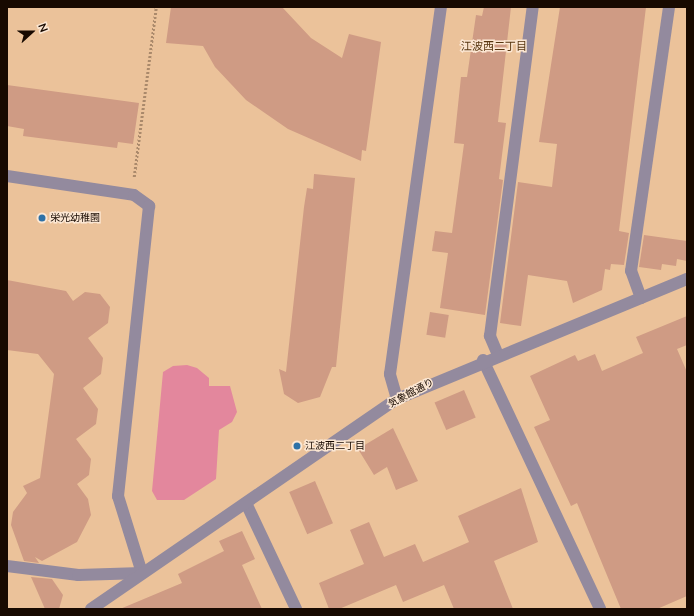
<!DOCTYPE html>
<meta charset="utf-8">
<style>
body{margin:0}
#map{position:relative;width:694px;height:616px;overflow:hidden;background:#ebc29a;font-family:Mulish,"Noto Sans JP",sans-serif}
div>[style]{position:absolute}
[style*='--x']{left:calc(var(--x)*1px);top:calc(var(--y)*1px);width:calc(var(--w)*1px);rotate:calc(var(--a)*1deg)}
.green>*{inset:0;background:#e3879d}
.building>*{inset:0;background:#cf9b84;transform-origin:0 0}
.path>*{height:2.5px;margin-top:-1.25px;transform-origin:0;background:repeating-linear-gradient(90deg,#aa896b 0 2px,transparent 0 4px)}
.minor>*{height:12px;margin:-6px;padding:0 6px;transform-origin:6px;border-radius:6px;background:#938a9e}
.dots>*{width:11px;height:11px;translate:-50% -50%;box-sizing:border-box;border:2px solid #fce7d3;border-radius:50%}
span{translate:-50% -50%;white-space:nowrap;text-align:center;line-height:1.15;-webkit-text-stroke:3px #fce7d3;paint-order:stroke}
.poi-label{font-size:10px;color:#170900}
.left{translate:0 -50%;text-align:left}
.street-label{font-size:10px;color:#170900}
.neighbourhood-label{font-size:11px;color:#57350f}
.frame{position:absolute;inset:0;border:8px solid #170900;pointer-events:none}
.north{position:absolute;left:12px;top:12px;width:40px;height:40px;-webkit-text-stroke:3px #fce7d3;paint-order:stroke;rotate:69deg;font-size:11px;font-weight:700;line-height:16px;text-align:center;color:#170900}
.north::after{content:'';display:block;margin:auto;width:14px;height:18px;background:#170900;clip-path:polygon(50% 0,100% 100%,50% 72%,0 100%)}
</style>
<div id="map">
<div class="green">
<div style="clip-path:polygon(187px 365px,197px 368px,209px 378px,209px 386px,230px 386px,237px 412px,232px 422px,219px 430px,216px 479px,184px 500px,157px 500px,152px 491px,163px 372px,173px 366px)"></div>
</div>
<div class="building">
<div style="clip-path:polygon(171px 7px,282px 7px,311px 38px,342px 58px,349px 34px,381px 42px,366px 151px,362px 150px,361px 161px,288px 129px,246px 100px,215px 67px,203px 46px,166px 43px)"></div>
<div style="clip-path:polygon(484px 7px,511px 7px,498px 122px,506px 123px,499px 179px,503px 180px,485px 315px,440px 308px,448px 253px,432px 251px,435px 231px,452px 233px,464px 144px,454px 143px,461px 77px,467px 77px,476px 15px,482px 16px)"></div>
<div style="clip-path:polygon(560px 7px,646px 7px,619px 231px,629px 233px,624px 265px,611px 264px,610px 270px,605px 269px,602px 290px,573px 303px,567px 281px,528px 275px,521px 326px,500px 323px,518px 182px,552px 187px,557px 144px,539px 142px)"></div>
<div style="clip-path:polygon(7px 85px,139px 103px,133px 144px,118px 142px,117px 148px,23px 136px,24px 129px,7px 126px)"></div>
<div style="clip-path:polygon(314px 174px,355px 178px,336px 367px,332px 367px,320px 397px,298px 403px,284px 394px,279px 369px,286px 372px,304px 207px,307px 188px,313px 189px)"></div>
<div style="clip-path:polygon(644px 235px,687px 241px,687px 261px,677px 259px,676px 266px,662px 264px,661px 270px,639px 267px)"></div>
<div style="clip-path:polygon(7px 280px,66px 291px,73px 301px,85px 292px,100px 294px,110px 307px,108px 323px,88px 338px,103px 358px,101px 374px,83px 388px,98px 409px,96px 424px,76px 439px,91px 459px,89px 475px,77px 484px,88px 499px,91px 515px,77px 542px,42px 561px,35px 557px,39px 563px,24px 561px,11px 525px,13px 512px,27px 493px,23px 486px,40px 478px,54px 374px,38px 354px,7px 350px)"></div>
<div style="left:430px;top:312px;width:19px;height:23px;rotate:9deg"></div>
<div style="clip-path:polygon(687px 316px,687px 345px,677px 349px,687px 372px,687px 596px,657px 609px,621px 609px,577px 503px,571px 506px,534px 427px,550px 420px,530px 376px,575px 355px,578px 361px,595px 354px,602px 371px,643px 353px,636px 337px)"></div>
<div style="left:464px;top:390px;width:30px;height:32px;rotate:67deg"></div>
<div style="clip-path:polygon(393px 428px,418px 481px,396px 490px,387px 467px,374px 475px,358px 449px)"></div>
<div style="left:315px;top:481px;width:46px;height:28px;rotate:67deg"></div>
<div style="clip-path:polygon(521px 488px,538px 542px,494px 561px,513px 609px,454px 609px,444px 585px,403px 602px,396px 585px,339px 609px,329px 609px,319px 583px,364px 564px,350px 530px,369px 522px,384px 557px,415px 544px,423px 562px,469px 542px,458px 516px)"></div>
<div style="clip-path:polygon(242px 531px,255px 559px,242px 565px,262px 609px,120px 609px,182px 583px,178px 574px,224px 551px,219px 541px)"></div>
<div style="clip-path:polygon(31px 577px,52px 579px,63px 595px,59px 609px,45px 609px)"></div>
</div>
<div class="path">
<div style="--x:134;--y:177;--w:171;--a:-82.6"></div>
</div>
<div class="minor">
<div style="--x:7;--y:176;--w:128;--a:8.5"></div>
<div style="--x:134;--y:195;--w:19;--a:36"></div>
<div style="--x:149;--y:206;--w:292;--a:96.1"></div>
<div style="--x:118;--y:496;--w:81;--a:72.7"></div>
<div style="--x:641;--y:298;--w:29;--a:-110"></div>
<div style="--x:631;--y:271;--w:267;--a:-81.8"></div>
<div style="--x:498;--y:355;--w:21;--a:-113"></div>
<div style="--x:490;--y:336;--w:332;--a:-82.6"></div>
<div style="--x:483;--y:360;--w:275;--a:64.8"></div>
<div style="--x:397;--y:399;--w:26;--a:-106"></div>
<div style="--x:390;--y:374;--w:371;--a:-82.1"></div>
<div style="--x:246;--y:503;--w:117;--a:64.7"></div>
<div style="--x:7;--y:566;--w:72;--a:7.2"></div>
<div style="--x:78;--y:575;--w:64;--a:-1.8"></div>
<div style="--x:91;--y:609;--w:371;--a:-34.5"></div>
<div style="--x:397;--y:399;--w:314;--a:-22.5"></div>
</div>
<div class="dots">
<div style="left:42px;top:218px;background:#2d71a7"></div>
<div style="left:297px;top:446px;background:#2d71a7"></div>
</div>
<div class="poi-label">
<span class="left" style="left:50px;top:218px">栄光幼稚園</span>
<span class="left" style="left:305px;top:446px">江波西二丁目</span>
</div>
<div class="street-label">
<span style="left:411px;top:393px;rotate:-28deg">気象館通り</span>
</div>
<div class="neighbourhood-label">
<span style="left:494px;top:46px">江波西二丁目</span>
</div>
<div class="frame"></div>
<div class="north">N</div>
</div>
